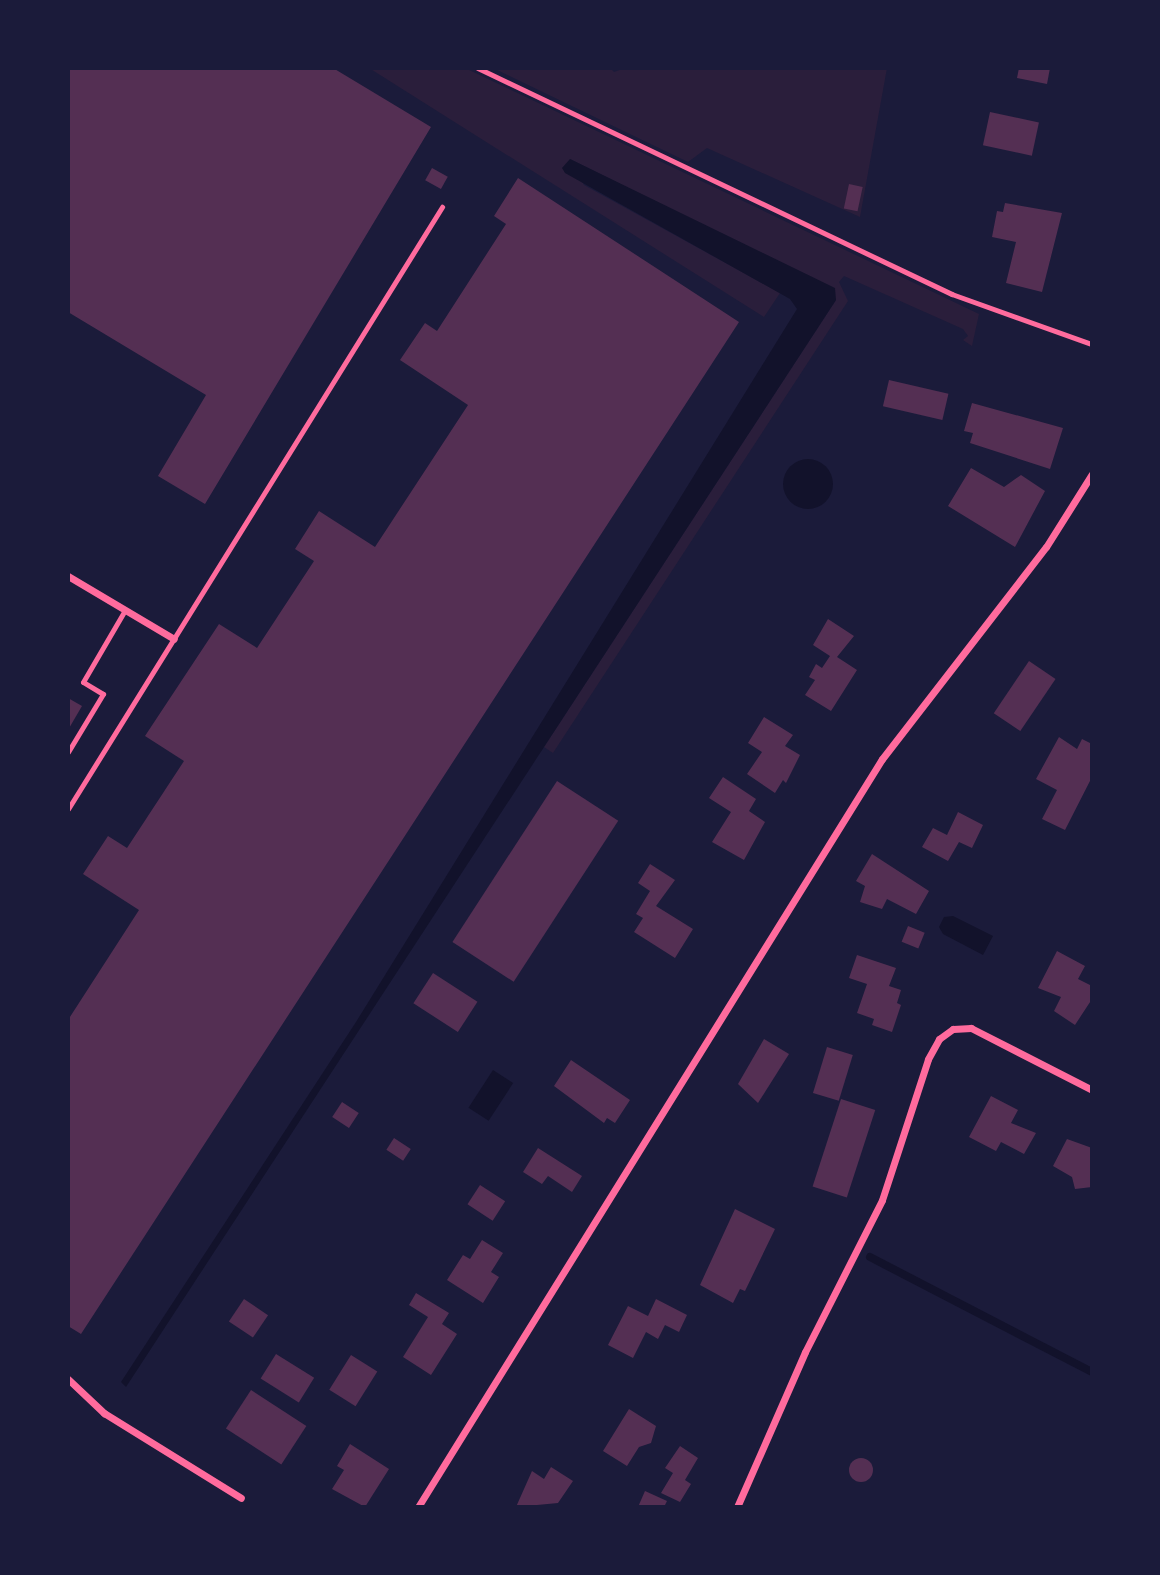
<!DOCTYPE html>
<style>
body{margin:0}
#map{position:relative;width:1160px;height:1575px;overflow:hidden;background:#1b1b3a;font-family:"Public Sans",sans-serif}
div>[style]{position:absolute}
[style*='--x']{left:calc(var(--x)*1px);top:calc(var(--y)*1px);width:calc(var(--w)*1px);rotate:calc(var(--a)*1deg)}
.green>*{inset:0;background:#2a1e3b}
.water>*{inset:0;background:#12122b;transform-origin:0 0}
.round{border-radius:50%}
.stream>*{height:8px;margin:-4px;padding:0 4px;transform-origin:4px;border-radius:4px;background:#12122b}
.building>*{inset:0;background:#542f53;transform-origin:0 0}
.path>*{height:4.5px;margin:-2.25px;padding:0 2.25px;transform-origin:2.25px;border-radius:2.25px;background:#ff6b9d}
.service>*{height:5px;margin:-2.5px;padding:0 2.5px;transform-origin:2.5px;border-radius:2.5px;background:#ff6b9d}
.minor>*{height:7px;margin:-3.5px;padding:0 3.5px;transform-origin:3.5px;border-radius:3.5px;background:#ff6b9d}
span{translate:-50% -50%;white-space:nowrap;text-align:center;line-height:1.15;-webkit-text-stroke:5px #1b1b3a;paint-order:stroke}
.frame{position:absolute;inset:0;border:70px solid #1b1b3a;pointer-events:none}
</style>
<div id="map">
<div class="green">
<div style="clip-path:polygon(369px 68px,465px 68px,979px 314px,972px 346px,963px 340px,968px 336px,963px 329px,844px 276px,839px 282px,848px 301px,553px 753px,544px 747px,836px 300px,747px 247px,570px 159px,584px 185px,780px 293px,764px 317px)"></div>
<div style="clip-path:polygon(493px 68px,610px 68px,614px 72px,625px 68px,887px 68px,860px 217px,707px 148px,688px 162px)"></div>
</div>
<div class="water">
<div style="clip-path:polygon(570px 159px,835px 288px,836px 300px,126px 1387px,121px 1382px,356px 1022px,797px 309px,790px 299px,565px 173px,562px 168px)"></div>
<div class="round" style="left:783px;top:459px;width:50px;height:50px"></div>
<div style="clip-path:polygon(953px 916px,993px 936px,983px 955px,943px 934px,939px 927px,944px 917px)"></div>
<div style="left:493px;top:1070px;width:24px;height:45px;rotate:33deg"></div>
</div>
<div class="stream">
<div style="--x:870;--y:1257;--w:250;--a:27.4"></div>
</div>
<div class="building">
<div style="clip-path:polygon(68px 68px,333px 68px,431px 127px,205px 504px,158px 476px,206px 395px,68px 312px)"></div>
<div style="clip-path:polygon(1019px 68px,1050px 68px,1047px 84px,1017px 78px)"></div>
<div style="left:990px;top:112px;width:50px;height:34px;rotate:12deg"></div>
<div style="left:432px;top:168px;width:18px;height:14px;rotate:29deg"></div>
<div style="clip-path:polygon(518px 178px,739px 322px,81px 1334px,68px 1326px,68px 1020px,139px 910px,83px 874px,108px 836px,127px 848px,184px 761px,145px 736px,219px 624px,257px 648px,314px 561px,295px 549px,319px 511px,375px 547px,468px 405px,400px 360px,425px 323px,437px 331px,506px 224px,494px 216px)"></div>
<div style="left:849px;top:184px;width:14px;height:25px;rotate:12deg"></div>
<div style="clip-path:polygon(1005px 203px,1062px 213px,1042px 292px,1006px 283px,1016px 242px,992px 237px,997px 211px,1003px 212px)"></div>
<div style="left:889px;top:380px;width:61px;height:27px;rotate:13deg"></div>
<div style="clip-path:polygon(972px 403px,1063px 428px,1050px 469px,970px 443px,973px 433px,964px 431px)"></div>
<div style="clip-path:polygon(971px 468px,1004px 487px,1021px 475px,1045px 491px,1015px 547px,948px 506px)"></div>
<div style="clip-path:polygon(828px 619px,854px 636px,837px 657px,857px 670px,831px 711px,805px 695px,815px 680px,809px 677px,816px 664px,822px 668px,830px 656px,813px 645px)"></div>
<div style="left:1029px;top:661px;width:32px;height:63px;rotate:34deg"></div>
<div style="clip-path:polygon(68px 698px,82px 706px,68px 730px)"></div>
<div style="clip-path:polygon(764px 717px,793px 735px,785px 746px,800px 755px,786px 783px,783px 780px,775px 793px,747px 774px,762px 752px,748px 743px)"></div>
<div style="clip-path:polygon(1059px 737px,1077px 749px,1082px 739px,1092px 744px,1092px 777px,1065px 830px,1042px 819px,1057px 790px,1036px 779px)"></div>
<div style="clip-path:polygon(723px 777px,756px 799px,749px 811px,765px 822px,744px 860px,712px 842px,731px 812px,709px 798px)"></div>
<div style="left:557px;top:781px;width:73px;height:192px;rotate:33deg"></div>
<div style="clip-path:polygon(958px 812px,983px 825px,972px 848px,959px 842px,948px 861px,922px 847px,933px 828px,947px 835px)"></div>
<div style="clip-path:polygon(872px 854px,929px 891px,916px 914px,887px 899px,882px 909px,860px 902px,865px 886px,856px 881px)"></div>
<div style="clip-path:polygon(650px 864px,675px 880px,656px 906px,693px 929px,675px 958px,634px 932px,643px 918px,636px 914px,650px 891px,638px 883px)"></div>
<div style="left:908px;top:926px;width:18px;height:17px;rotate:22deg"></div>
<div style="clip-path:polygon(1057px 951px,1085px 966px,1078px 979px,1092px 986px,1092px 999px,1075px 1025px,1054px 1011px,1061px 997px,1038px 988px)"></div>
<div style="clip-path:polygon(857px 955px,896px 968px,889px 986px,901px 990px,897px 1003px,901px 1005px,892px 1032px,872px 1025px,874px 1019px,857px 1013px,867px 984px,849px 978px)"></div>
<div style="left:433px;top:973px;width:53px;height:36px;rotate:33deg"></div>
<div style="clip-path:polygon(764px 1039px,789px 1054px,758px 1103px,738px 1084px)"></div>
<div style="left:827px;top:1047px;width:27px;height:48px;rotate:17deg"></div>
<div style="clip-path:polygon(571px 1060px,630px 1100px,615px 1123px,607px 1118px,604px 1123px,554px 1086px)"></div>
<div style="clip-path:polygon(991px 1096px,1018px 1110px,1011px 1123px,1036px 1133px,1024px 1154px,1001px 1142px,996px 1151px,969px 1137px)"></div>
<div style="left:841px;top:1099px;width:36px;height:92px;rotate:18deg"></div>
<div style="left:342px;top:1102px;width:20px;height:18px;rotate:33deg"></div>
<div style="left:394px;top:1138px;width:20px;height:14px;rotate:33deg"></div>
<div style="clip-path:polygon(1067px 1139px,1092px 1148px,1092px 1187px,1075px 1189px,1072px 1177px,1053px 1166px)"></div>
<div style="clip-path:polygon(538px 1148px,582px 1176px,572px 1192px,548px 1176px,542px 1184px,523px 1172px)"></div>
<div style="left:480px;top:1185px;width:30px;height:23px;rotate:33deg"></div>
<div style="clip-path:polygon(735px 1209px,775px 1229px,745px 1291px,740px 1289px,733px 1303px,700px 1285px)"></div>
<div style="clip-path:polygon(482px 1240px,503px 1253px,491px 1272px,499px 1277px,483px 1303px,447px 1280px,463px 1255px,470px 1259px)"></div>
<div style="clip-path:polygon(416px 1293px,449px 1313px,442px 1324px,457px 1334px,431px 1375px,403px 1357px,428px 1317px,409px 1305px)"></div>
<div style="left:244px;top:1299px;width:29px;height:27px;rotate:34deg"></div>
<div style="clip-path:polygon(656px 1299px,687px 1315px,679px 1332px,665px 1325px,658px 1339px,646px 1332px,633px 1358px,608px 1345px,628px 1306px,648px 1316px)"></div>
<div style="left:276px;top:1354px;width:45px;height:29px;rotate:32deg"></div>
<div style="left:351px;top:1355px;width:31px;height:41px;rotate:32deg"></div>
<div style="left:251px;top:1390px;width:66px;height:46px;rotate:33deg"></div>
<div style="clip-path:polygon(629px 1409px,656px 1426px,651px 1443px,639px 1447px,627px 1466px,603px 1451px)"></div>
<div style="clip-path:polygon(350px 1444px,389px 1469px,365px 1507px,332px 1489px,344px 1470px,337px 1466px)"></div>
<div style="clip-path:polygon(680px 1446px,698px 1458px,685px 1480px,691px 1484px,680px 1502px,661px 1493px,673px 1473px,665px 1468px)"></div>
<div class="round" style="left:849px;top:1458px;width:24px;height:24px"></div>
<div style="clip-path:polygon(551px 1467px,573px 1481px,558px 1503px,516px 1507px,532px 1471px,544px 1479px)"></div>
<div style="clip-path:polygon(645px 1491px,667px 1501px,664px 1507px,638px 1507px)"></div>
</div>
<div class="path">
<div style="--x:478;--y:68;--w:525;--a:25.49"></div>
<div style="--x:952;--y:294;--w:149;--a:19.7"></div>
</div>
<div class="service">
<div style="--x:68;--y:752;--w:68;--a:-58.9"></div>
<div style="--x:103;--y:694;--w:23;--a:-149"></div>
<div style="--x:83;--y:682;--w:83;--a:-59.7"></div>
<div style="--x:68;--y:809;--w:709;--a:-58.15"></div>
</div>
<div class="minor">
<div style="--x:68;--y:576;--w:123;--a:30.7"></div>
<div style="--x:68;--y:1379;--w:50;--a:43.4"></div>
<div style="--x:104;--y:1413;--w:161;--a:31.8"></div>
<div style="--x:418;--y:1507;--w:880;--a:-58.19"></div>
<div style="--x:882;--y:759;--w:268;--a:-52.3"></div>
<div style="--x:1046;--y:547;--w:86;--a:-57.8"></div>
<div style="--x:737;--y:1507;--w:169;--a:-66.3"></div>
<div style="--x:805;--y:1352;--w:170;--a:-63.1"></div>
<div style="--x:882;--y:1200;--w:148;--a:-71.9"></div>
<div style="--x:928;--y:1059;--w:23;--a:-61"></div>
<div style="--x:939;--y:1039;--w:17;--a:-36"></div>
<div style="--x:953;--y:1029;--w:18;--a:-3"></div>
<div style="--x:971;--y:1028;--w:136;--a:27.1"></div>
</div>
<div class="frame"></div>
</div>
